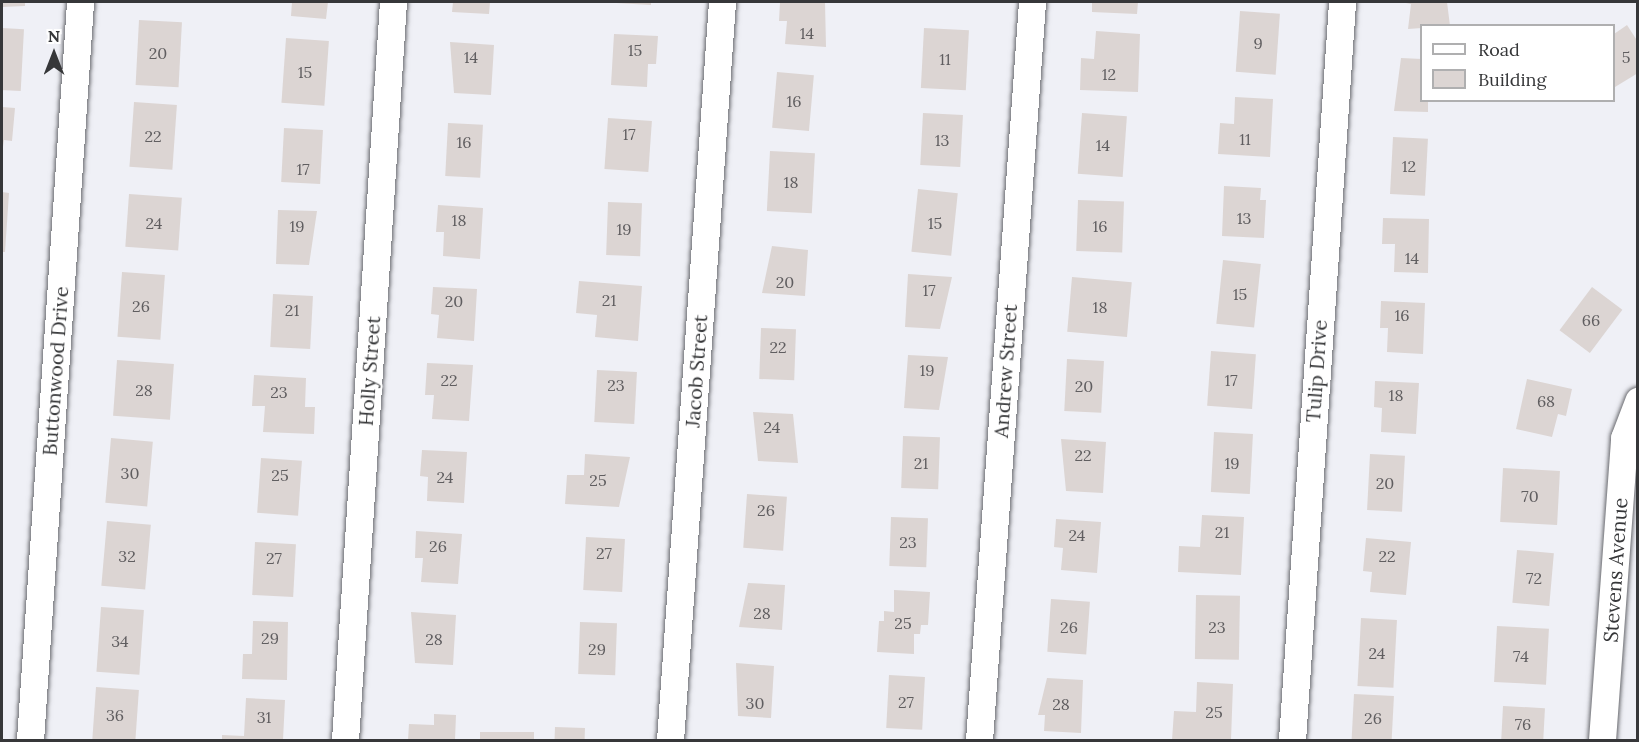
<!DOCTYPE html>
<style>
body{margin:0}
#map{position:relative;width:1639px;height:742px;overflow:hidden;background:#eff0f6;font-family:Lora,serif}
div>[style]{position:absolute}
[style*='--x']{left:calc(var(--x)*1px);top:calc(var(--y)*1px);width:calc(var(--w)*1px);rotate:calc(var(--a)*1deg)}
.building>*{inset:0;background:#dcd5d3;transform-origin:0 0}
.roads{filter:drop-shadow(0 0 2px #696a6f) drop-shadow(0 0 2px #696a6f)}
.street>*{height:27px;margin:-13.5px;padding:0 13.5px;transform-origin:13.5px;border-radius:13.5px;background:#fff}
span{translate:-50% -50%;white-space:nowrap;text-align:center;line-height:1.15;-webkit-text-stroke:4.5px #fff;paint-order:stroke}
.number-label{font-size:16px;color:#605e60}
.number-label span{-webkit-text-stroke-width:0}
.street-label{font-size:20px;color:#363739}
.frame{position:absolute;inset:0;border:3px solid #363739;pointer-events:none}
.legend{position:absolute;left:1420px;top:24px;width:195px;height:78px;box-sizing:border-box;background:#fff;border:2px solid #afafb0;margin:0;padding:8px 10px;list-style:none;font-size:18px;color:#363739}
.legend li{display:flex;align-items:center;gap:12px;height:30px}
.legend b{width:30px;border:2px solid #afafb0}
.north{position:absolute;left:24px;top:24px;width:60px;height:60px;-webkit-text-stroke:4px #fff;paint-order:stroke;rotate:0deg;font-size:16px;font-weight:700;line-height:24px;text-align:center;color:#363739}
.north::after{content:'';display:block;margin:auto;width:21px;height:27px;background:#363739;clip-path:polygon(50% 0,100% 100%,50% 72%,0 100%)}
</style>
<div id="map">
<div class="building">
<div style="clip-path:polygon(2px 2px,25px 2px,25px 6px,2px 7px)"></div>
<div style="clip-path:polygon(292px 2px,328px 2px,326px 19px,291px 16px)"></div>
<div style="clip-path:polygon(453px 2px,490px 2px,489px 14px,452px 12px)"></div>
<div style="clip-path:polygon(616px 2px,651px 2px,651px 5px,616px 3px)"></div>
<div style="clip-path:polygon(780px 2px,825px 2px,826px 47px,785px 44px,787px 21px,779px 21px)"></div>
<div style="clip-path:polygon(1092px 2px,1138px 2px,1137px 14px,1092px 12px)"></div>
<div style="clip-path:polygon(1401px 2px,1447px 2px,1450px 26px,1408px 29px,1411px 4px)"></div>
<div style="left:1240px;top:11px;width:40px;height:61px;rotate:4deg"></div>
<div style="left:139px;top:20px;width:43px;height:65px;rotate:3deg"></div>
<div style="clip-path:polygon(1627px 25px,1638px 42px,1638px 73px,1615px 87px,1614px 34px)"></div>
<div style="left:2px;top:28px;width:22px;height:62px;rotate:3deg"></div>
<div style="left:924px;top:28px;width:45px;height:60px;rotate:3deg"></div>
<div style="clip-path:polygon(1096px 31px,1140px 34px,1138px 92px,1080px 90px,1081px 58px,1094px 59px)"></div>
<div style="clip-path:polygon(614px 34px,658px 36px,656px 64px,648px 64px,647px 87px,611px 85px)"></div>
<div style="left:286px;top:38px;width:43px;height:65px;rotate:4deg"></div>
<div style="clip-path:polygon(450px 42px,494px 45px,491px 95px,454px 93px)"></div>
<div style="clip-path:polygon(1401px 58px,1422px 59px,1422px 100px,1428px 100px,1428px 112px,1394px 111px)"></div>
<div style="left:777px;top:72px;width:37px;height:56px;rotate:5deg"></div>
<div style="clip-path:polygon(1235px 97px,1273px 99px,1270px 157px,1218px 154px,1220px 123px,1234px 124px)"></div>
<div style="left:134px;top:102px;width:43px;height:65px;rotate:4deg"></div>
<div style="clip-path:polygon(2px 107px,15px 108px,12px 141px,4px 140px,3px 147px)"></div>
<div style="left:923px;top:113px;width:40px;height:52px;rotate:3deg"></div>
<div style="left:1082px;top:113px;width:45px;height:61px;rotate:4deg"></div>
<div style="left:608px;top:118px;width:44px;height:51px;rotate:4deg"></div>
<div style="left:448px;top:123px;width:35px;height:53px;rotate:3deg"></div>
<div style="left:284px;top:128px;width:39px;height:54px;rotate:3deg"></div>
<div style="left:1393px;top:137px;width:35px;height:57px;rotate:3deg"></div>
<div style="left:770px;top:151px;width:45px;height:60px;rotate:3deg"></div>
<div style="clip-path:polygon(1224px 186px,1261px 188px,1260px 200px,1266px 200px,1264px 238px,1222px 236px)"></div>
<div style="left:918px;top:189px;width:40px;height:63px;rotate:6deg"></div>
<div style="clip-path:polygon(2px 192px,9px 193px,5px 252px,2px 252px)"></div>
<div style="left:129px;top:194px;width:53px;height:53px;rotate:4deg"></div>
<div style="left:1078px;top:200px;width:46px;height:51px;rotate:2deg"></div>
<div style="left:608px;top:202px;width:34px;height:53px;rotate:2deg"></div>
<div style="clip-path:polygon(438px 205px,483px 208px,480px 259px,443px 256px,444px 232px,436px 232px)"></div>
<div style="clip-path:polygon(278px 210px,317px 211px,309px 265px,276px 264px)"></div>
<div style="clip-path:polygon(1383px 218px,1429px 219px,1428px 273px,1394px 272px,1395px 244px,1382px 244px)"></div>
<div style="clip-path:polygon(772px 246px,808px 250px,805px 296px,762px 293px)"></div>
<div style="left:1223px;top:260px;width:38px;height:64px;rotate:6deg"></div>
<div style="left:122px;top:272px;width:43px;height:65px;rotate:4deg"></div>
<div style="clip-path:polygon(908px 274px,952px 277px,940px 329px,905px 327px)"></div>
<div style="left:1072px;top:277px;width:60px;height:55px;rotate:5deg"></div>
<div style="clip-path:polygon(579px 281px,642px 286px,638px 341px,595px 337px,597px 315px,576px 313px)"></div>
<div style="clip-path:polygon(433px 287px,477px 289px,474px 341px,437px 338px,439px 315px,431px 314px)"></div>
<div style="left:1592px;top:287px;width:38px;height:54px;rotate:37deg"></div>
<div style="left:273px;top:294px;width:40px;height:53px;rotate:3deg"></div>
<div style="clip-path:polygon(1381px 301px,1425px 303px,1423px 354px,1387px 352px,1388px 328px,1380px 328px)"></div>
<div style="left:761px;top:328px;width:35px;height:51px;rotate:2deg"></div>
<div style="left:1211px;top:351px;width:45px;height:55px;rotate:4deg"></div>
<div style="clip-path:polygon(908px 355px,948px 357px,939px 410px,904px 408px)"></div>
<div style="left:1067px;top:359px;width:37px;height:52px;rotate:3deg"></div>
<div style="left:117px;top:360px;width:57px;height:56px;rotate:4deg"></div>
<div style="clip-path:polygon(427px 363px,473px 365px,469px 421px,432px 419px,434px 395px,425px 395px)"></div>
<div style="left:597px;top:370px;width:40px;height:52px;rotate:3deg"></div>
<div style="clip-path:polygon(254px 375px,306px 378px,305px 407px,315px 407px,314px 434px,263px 432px,265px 406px,252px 406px)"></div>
<div style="clip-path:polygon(1527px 379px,1572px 389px,1566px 416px,1558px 414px,1552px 437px,1516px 429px)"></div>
<div style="clip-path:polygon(1375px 381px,1419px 383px,1416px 434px,1381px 432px,1382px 408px,1374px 407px)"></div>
<div style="clip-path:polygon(753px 412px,793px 414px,798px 463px,758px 461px)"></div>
<div style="left:1214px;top:432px;width:39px;height:60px;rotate:3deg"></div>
<div style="left:903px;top:436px;width:37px;height:52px;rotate:2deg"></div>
<div style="left:111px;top:438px;width:42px;height:65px;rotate:5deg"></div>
<div style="clip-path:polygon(1061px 439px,1106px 442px,1103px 493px,1066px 491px)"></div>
<div style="clip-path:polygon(422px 450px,467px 452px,464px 503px,427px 501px,428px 477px,420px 476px)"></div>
<div style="clip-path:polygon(585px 454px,630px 457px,619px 507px,565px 504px,567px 475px,584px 475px)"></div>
<div style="left:1370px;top:454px;width:35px;height:56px;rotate:3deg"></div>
<div style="left:261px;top:458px;width:41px;height:55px;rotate:4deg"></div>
<div style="left:1503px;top:468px;width:57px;height:54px;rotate:3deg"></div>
<div style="left:747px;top:494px;width:40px;height:54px;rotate:4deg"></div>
<div style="clip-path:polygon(1202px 515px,1244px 517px,1241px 575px,1178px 572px,1179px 546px,1200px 547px)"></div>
<div style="left:891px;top:517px;width:37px;height:49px;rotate:2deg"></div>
<div style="clip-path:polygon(1056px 519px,1101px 522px,1097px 573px,1061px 570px,1063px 548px,1054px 547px)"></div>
<div style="left:107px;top:521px;width:44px;height:65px;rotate:5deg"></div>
<div style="clip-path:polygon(416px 531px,462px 534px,458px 584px,421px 582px,423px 558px,415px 558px)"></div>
<div style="left:586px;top:537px;width:39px;height:53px;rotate:3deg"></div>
<div style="clip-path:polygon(1366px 538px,1411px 542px,1406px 595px,1370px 592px,1372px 572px,1363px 571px)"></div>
<div style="left:255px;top:542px;width:41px;height:53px;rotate:3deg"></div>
<div style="left:1517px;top:550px;width:37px;height:53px;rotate:5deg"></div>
<div style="clip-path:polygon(748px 583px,785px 585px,782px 630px,739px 627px)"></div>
<div style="clip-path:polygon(894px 590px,930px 592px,928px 625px,921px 625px,920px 634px,914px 634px,914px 654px,877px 652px,879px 621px,884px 621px,884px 611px,894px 612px)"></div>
<div style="left:1196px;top:595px;width:44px;height:64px;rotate:1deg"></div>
<div style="left:1051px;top:599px;width:39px;height:53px;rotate:4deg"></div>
<div style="left:101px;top:607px;width:43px;height:65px;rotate:4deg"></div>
<div style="clip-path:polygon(411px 612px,456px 615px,453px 665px,415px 663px)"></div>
<div style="left:1361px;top:618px;width:36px;height:68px;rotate:3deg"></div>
<div style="clip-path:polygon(253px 621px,288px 622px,287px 680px,242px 679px,243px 654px,252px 654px)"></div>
<div style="left:580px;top:622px;width:37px;height:52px;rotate:2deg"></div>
<div style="left:1497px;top:626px;width:52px;height:56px;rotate:3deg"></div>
<div style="clip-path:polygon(736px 663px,774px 666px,771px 718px,738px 716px)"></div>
<div style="left:889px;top:675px;width:36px;height:53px;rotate:3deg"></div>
<div style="clip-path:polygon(1047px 678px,1083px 680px,1081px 733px,1044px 731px,1045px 715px,1038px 715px)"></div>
<div style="clip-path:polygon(1197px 682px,1233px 684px,1231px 740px,1172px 740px,1174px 711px,1196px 712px)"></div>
<div style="left:96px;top:687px;width:43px;height:53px;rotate:4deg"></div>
<div style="left:1354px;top:694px;width:40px;height:46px;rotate:3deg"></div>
<div style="clip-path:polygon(246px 698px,285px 700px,283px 740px,222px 740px,222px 735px,244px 736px)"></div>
<div style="left:1503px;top:706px;width:42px;height:34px;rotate:3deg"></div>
<div style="clip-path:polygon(434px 714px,456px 715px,455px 740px,408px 740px,409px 724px,434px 725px)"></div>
<div style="left:555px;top:727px;width:30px;height:13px;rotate:2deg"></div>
<div style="left:480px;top:732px;width:54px;height:8px"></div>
</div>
<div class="roads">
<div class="street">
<div style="--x:30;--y:740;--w:740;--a:-86.12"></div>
<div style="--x:345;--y:740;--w:740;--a:-86.28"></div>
<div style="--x:670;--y:740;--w:740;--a:-85.97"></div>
<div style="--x:979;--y:740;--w:740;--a:-85.89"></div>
<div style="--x:1292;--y:740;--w:740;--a:-86.12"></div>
<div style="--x:1602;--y:740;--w:303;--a:-85.8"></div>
<div style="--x:1624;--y:438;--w:40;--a:-69"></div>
</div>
</div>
<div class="number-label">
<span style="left:807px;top:33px">14</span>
<span style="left:1258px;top:43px">9</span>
<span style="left:635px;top:50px">15</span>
<span style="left:158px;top:53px">20</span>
<span style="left:471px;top:57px">14</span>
<span style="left:1626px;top:57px">5</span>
<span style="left:945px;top:59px">11</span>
<span style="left:305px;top:72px">15</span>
<span style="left:1109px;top:74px">12</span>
<span style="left:794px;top:101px">16</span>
<span style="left:629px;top:134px">17</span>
<span style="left:153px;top:136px">22</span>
<span style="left:1245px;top:139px">11</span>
<span style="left:942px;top:140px">13</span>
<span style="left:464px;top:142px">16</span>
<span style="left:1103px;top:145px">14</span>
<span style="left:1409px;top:166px">12</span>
<span style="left:303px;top:169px">17</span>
<span style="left:791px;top:182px">18</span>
<span style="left:1244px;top:218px">13</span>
<span style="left:459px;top:220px">18</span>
<span style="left:154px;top:223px">24</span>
<span style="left:935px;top:223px">15</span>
<span style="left:297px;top:226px">19</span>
<span style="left:1100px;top:226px">16</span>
<span style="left:624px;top:229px">19</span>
<span style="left:1412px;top:258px">14</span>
<span style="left:785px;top:282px">20</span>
<span style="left:929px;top:290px">17</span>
<span style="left:1240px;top:294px">15</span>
<span style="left:609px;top:300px">21</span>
<span style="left:454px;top:301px">20</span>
<span style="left:141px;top:306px">26</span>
<span style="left:1100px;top:307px">18</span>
<span style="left:292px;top:310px">21</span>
<span style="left:1402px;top:315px">16</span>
<span style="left:1591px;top:320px">66</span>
<span style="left:778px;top:347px">22</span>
<span style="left:927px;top:370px">19</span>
<span style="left:449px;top:380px">22</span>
<span style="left:1231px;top:380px">17</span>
<span style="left:616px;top:385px">23</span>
<span style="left:1084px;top:386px">20</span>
<span style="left:144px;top:390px">28</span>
<span style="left:279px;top:392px">23</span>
<span style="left:1396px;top:395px">18</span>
<span style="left:1546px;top:401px">68</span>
<span style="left:772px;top:427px">24</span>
<span style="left:1083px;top:455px">22</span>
<span style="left:921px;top:463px">21</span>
<span style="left:1232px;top:463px">19</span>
<span style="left:130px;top:473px">30</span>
<span style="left:280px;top:475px">25</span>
<span style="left:445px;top:477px">24</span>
<span style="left:598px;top:480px">25</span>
<span style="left:1385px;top:483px">20</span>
<span style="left:1530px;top:496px">70</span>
<span style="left:766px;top:510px">26</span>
<span style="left:1222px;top:532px">21</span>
<span style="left:1077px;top:535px">24</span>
<span style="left:908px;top:542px">23</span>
<span style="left:438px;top:546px">26</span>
<span style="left:604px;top:553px">27</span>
<span style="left:127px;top:556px">32</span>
<span style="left:1387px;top:556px">22</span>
<span style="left:274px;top:558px">27</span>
<span style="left:1534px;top:578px">72</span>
<span style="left:762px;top:613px">28</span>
<span style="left:903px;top:623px">25</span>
<span style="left:1069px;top:627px">26</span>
<span style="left:1217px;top:627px">23</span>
<span style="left:270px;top:638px">29</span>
<span style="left:434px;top:639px">28</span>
<span style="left:120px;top:641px">34</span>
<span style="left:597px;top:649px">29</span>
<span style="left:1377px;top:653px">24</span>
<span style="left:1521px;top:656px">74</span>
<span style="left:906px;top:702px">27</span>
<span style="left:755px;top:703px">30</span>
<span style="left:1061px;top:704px">28</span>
<span style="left:1214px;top:712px">25</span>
<span style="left:115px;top:715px">36</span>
<span style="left:264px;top:717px">31</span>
<span style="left:1373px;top:718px">26</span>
<span style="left:1523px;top:724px">76</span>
</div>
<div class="street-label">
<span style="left:55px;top:371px;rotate:-86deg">Buttonwood Drive</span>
<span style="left:369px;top:371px;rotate:-86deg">Holly Street</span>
<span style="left:696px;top:371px;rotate:-86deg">Jacob Street</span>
<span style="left:1005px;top:371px;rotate:-86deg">Andrew Street</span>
<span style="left:1316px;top:371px;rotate:-86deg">Tulip Drive</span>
<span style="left:1615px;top:570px;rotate:-86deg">Stevens Avenue</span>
</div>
<div class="frame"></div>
<ul class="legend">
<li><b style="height:8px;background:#fff"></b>Road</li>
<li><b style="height:16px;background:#dcd5d3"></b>Building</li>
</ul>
<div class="north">N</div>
</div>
